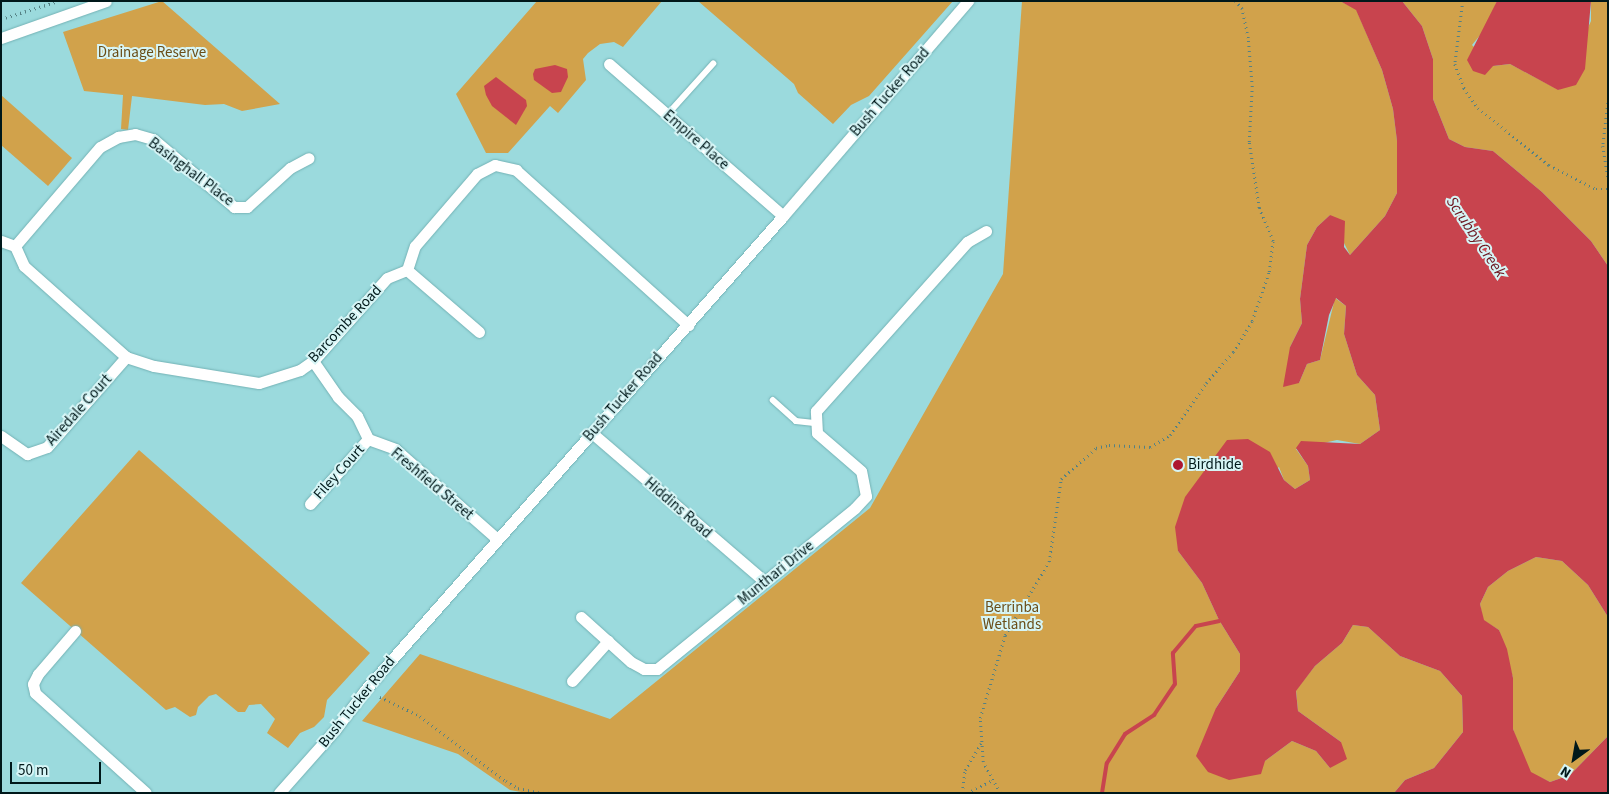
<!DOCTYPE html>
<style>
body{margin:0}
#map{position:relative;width:1609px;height:794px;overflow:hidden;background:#9bdadd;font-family:"Source Sans 3",sans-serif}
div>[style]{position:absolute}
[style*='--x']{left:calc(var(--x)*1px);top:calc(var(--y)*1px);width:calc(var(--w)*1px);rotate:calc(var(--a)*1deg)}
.green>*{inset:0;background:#d1a24b}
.water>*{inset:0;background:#c8444e}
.stream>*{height:4px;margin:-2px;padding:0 2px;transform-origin:2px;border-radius:2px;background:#c8444e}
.path>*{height:2.5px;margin-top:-1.25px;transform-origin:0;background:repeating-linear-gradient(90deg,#548184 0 1px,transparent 0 5px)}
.roads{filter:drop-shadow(0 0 1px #74b2b5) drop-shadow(0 0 1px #74b2b5)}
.service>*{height:5.5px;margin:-2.75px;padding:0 2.75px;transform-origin:2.75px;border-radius:2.75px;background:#fff}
.minor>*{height:11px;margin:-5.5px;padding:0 5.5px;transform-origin:5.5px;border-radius:5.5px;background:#fff}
.dots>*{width:14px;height:14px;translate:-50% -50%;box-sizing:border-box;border:2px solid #d6f5f6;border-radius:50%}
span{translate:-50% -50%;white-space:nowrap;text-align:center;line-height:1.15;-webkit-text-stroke:4px #d6f5f6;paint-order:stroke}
.park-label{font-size:15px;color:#6a4d17}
.street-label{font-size:15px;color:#00181a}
.poi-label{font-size:15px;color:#00181a}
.left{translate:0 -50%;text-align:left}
.water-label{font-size:16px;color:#6c1620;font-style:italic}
.frame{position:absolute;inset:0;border:2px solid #00181a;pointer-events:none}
.north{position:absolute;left:1549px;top:734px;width:50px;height:50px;-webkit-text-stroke:4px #d6f5f6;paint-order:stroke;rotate:212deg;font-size:14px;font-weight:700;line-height:20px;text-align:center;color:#00181a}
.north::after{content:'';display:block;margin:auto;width:18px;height:22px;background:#00181a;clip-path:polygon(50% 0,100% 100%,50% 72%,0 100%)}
.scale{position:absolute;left:10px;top:762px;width:91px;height:22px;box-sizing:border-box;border:2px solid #00181a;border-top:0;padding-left:6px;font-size:15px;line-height:18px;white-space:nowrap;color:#00181a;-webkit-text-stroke:4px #d6f5f6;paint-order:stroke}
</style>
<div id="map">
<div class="green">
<div style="clip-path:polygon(162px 1px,280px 104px,242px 111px,224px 104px,205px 105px,132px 96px,128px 130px,121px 129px,123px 95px,84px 91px,63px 32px)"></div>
<div style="clip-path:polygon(537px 1px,662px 1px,623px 47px,614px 42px,600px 44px,588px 53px,583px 59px,586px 80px,558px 113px,550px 106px,508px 153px,486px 153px,456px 94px)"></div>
<div style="clip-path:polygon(698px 1px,953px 1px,869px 96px,851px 105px,833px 124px,798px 93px,794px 84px)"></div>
<div style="clip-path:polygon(1022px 1px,1340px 1px,1356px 9px,1382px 70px,1393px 109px,1397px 141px,1397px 193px,1385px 216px,1350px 255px,1330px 215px,1317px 227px,1307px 245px,1300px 299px,1302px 323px,1290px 347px,1299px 383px,1307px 364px,1320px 360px,1335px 298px,1346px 306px,1344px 334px,1357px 375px,1375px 395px,1380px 430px,1360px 444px,1337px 440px,1296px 449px,1308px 466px,1310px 480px,1295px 489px,1284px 480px,1279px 467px,1178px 551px,1202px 583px,1219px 620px,1240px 654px,1240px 671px,1216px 708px,1265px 761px,1292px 741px,1316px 751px,1330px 768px,1341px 742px,1298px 711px,1296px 690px,1315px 666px,1342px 643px,1353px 625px,1368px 627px,1400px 656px,1440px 671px,1462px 696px,1463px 732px,1434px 768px,1405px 780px,1394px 793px,527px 793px,510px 790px,458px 754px,362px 721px,420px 654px,610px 719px,870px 508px,1003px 274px)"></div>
<div style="clip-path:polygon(1402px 1px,1497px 1px,1486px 28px,1472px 45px,1493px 66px,1510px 64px,1559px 90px,1591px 21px,1591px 1px,1608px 1px,1608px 266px,1591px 241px,1542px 192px,1493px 151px,1465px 147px,1449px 139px,1433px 99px,1433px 59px,1422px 26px)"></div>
<div style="clip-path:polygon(1px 95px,72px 158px,48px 186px,1px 145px)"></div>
<div style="clip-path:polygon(139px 450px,370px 653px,327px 700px,324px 717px,314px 727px,300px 733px,288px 748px,267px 733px,275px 719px,261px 704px,249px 705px,245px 712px,238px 712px,216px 694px,209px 696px,198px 707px,196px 715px,190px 717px,175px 707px,166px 710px,21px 583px)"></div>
<div style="clip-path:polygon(1536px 557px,1562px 561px,1588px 585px,1608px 617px,1608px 736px,1570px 775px,1550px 782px,1531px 773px,1521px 754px,1513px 729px,1513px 678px,1499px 630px,1483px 620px,1480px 604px,1488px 587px,1508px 571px)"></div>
</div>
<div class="water">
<div style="clip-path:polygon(1340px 1px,1402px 1px,1422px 26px,1433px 59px,1433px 99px,1449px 139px,1465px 147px,1493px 151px,1542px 192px,1591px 241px,1608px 266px,1608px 617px,1588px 585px,1562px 561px,1536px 557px,1508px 571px,1488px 587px,1480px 604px,1484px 620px,1499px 630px,1507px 649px,1513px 678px,1513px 729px,1531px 772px,1550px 782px,1570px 775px,1608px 736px,1608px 793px,1394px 793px,1405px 780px,1434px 768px,1463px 732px,1462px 696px,1440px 671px,1400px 656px,1368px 627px,1353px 625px,1342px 643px,1315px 666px,1296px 691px,1298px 711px,1341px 742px,1347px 759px,1330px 768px,1316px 751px,1292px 741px,1265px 761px,1261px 774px,1229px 780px,1208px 772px,1196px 756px,1216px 708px,1240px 671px,1240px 654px,1219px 620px,1202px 583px,1178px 551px,1175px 527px,1185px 497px,1227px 440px,1248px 439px,1270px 452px,1284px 480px,1295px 489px,1310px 480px,1308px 466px,1296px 448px,1301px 441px,1360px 444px,1380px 430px,1375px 395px,1357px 375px,1344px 334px,1346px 306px,1336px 298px,1329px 315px,1320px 360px,1307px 364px,1299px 383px,1283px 387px,1290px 347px,1302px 323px,1300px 299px,1307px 245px,1317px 227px,1330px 215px,1345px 221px,1344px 247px,1350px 255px,1385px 216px,1397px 193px,1397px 141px,1393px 109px,1382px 70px,1356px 10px)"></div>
<div style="clip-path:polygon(1497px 1px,1591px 1px,1585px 69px,1576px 85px,1558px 90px,1510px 64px,1493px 66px,1485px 75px,1473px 71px,1467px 60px)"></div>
<div style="clip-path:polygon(555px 65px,567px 69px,568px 77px,561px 92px,552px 93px,534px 80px,533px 74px,535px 69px)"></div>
<div style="clip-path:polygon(496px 77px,526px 100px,527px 106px,516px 125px,492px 106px,486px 95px,484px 86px)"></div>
</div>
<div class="stream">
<div style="--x:1102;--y:793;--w:30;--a:-81"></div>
<div style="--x:1107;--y:763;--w:34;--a:-58"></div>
<div style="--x:1125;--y:734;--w:35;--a:-33"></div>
<div style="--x:1154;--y:715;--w:37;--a:-56"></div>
<div style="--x:1175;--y:684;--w:31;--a:-94"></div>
<div style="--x:1173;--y:653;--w:35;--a:-50"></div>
<div style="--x:1196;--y:626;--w:24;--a:-12"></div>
</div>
<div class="path">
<div style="--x:1463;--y:1;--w:64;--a:97.2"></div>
<div style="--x:1455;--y:64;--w:26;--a:69"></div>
<div style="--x:1464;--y:88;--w:24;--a:55"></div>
<div style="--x:1478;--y:108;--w:91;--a:38.8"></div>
<div style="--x:1549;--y:165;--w:53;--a:27.1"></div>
<div style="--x:1596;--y:189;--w:12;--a:0"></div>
<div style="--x:1;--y:19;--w:60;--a:-17.5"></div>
<div style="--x:1608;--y:103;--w:43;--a:96.6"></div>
<div style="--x:1603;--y:146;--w:32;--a:81"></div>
<div style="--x:380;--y:697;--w:44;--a:25.4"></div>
<div style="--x:420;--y:716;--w:108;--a:37.1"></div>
<div style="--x:506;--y:781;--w:14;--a:30"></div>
<div style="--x:518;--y:788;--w:24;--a:12"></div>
<div style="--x:962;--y:793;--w:23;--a:-83"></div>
<div style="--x:965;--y:770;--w:31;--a:-59"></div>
<div style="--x:967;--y:793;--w:28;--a:-27"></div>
<div style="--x:1000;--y:793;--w:35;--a:-119"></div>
<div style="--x:983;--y:762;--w:44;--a:-93.9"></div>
<div style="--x:980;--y:718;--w:87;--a:-73.2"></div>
<div style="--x:1005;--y:635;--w:85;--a:-58.9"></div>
<div style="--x:1049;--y:562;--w:84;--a:-81.8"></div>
<div style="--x:1061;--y:479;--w:47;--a:-41.5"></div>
<div style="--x:1096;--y:448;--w:13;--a:-13"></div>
<div style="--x:1109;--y:445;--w:41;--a:2.8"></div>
<div style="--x:1150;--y:447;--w:23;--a:-31"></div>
<div style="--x:1170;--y:435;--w:63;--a:-55.3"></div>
<div style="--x:1206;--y:383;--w:41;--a:-48.9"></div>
<div style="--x:1233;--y:352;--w:36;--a:-58"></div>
<div style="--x:1252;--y:321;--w:52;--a:-70.9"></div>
<div style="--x:1269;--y:272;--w:31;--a:-83"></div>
<div style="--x:1273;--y:241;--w:36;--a:-113"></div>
<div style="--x:1259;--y:208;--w:67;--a:-98.6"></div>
<div style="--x:1249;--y:142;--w:55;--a:-86.9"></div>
<div style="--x:1252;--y:87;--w:49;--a:-94.7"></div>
<div style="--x:1248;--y:38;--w:30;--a:-102"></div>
<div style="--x:1242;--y:9;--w:11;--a:-131"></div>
</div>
<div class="roads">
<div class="service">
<div style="--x:667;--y:115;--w:69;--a:-48"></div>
<div style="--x:773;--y:400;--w:31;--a:42"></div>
<div style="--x:796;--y:421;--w:18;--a:6"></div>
</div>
<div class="minor">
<div style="--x:1;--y:38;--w:111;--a:-19.4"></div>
<div style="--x:609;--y:64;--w:231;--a:41.1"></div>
<div style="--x:1;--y:241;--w:15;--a:20"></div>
<div style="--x:15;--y:246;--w:22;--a:66"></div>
<div style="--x:24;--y:266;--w:137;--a:41.7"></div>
<div style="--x:126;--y:357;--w:29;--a:18"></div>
<div style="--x:154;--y:366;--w:106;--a:9.2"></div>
<div style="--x:259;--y:383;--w:43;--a:-17.6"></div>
<div style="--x:300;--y:370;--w:16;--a:-35"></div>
<div style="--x:313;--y:361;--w:111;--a:-48.3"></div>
<div style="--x:387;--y:278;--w:22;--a:-22"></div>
<div style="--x:407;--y:270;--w:25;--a:-72"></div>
<div style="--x:415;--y:246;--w:95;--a:-49.3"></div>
<div style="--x:477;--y:174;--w:20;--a:-27"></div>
<div style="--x:495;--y:165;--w:22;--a:13"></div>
<div style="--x:516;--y:170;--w:232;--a:42"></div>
<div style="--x:15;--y:246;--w:130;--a:-49.4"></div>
<div style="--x:100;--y:147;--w:21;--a:-29"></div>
<div style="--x:118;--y:137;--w:17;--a:-10"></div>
<div style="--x:135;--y:134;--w:19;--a:16"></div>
<div style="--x:153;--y:139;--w:106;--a:40"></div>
<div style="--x:234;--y:207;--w:13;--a:0"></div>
<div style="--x:247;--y:207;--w:58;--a:-42.2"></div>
<div style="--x:290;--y:168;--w:21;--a:-28"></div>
<div style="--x:407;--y:270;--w:95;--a:40.7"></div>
<div style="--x:313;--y:361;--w:44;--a:55.2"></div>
<div style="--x:338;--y:397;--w:27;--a:45"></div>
<div style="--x:357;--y:416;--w:25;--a:64"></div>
<div style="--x:368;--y:439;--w:29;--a:20"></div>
<div style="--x:395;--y:449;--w:136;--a:41.4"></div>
<div style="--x:592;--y:433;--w:228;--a:40.7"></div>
<div style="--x:1;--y:436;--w:32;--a:35"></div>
<div style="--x:27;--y:454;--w:21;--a:-19"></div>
<div style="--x:47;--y:447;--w:120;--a:-48.7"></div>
<div style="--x:310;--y:504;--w:87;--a:-48.3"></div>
<div style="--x:581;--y:617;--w:67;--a:42"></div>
<div style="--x:631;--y:662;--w:15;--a:28"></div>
<div style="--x:644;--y:669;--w:13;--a:0"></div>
<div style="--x:657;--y:669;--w:255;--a:-39.1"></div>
<div style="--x:855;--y:508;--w:16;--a:-47"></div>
<div style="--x:866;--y:496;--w:25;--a:-101"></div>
<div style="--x:861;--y:471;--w:58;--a:-139.2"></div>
<div style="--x:817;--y:433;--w:22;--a:-93"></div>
<div style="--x:816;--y:411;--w:227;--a:-48.2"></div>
<div style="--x:967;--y:242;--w:22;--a:-30"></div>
<div style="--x:75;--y:631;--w:57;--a:130.7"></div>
<div style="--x:38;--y:674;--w:11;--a:117"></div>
<div style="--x:33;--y:684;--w:9;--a:77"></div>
<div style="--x:35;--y:693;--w:149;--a:42"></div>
<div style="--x:572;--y:681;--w:54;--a:-48"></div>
<div style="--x:279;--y:793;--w:84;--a:-48.4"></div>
<div style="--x:335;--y:730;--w:50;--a:-53.1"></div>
<div style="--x:365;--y:690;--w:632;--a:-48.59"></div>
<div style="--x:783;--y:216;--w:284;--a:-49.3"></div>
</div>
</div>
<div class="dots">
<div style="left:1178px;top:465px;background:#ad1830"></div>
</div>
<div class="park-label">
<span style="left:152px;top:53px">Drainage Reserve</span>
<span style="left:1012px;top:616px">Berrinba<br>Wetlands</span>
</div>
<div class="street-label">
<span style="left:890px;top:92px;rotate:-49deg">Bush Tucker Road</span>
<span style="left:696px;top:140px;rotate:41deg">Empire Place</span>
<span style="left:191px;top:172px;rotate:37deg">Basinghall Place</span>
<span style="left:345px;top:324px;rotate:-47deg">Barcombe Road</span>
<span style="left:623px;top:397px;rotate:-49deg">Bush Tucker Road</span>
<span style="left:79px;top:410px;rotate:-48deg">Airedale Court</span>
<span style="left:339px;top:472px;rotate:-48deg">Filey Court</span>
<span style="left:432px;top:484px;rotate:40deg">Freshfield Street</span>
<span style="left:678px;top:508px;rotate:41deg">Hiddins Road</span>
<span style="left:776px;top:573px;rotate:-39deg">Munthari Drive</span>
<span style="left:357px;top:702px;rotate:-51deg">Bush Tucker Road</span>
</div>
<div class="poi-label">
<span class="left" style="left:1188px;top:465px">Birdhide</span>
</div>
<div class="water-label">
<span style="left:1476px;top:237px;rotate:56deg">Scrubby Creek</span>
</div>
<div class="frame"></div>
<div class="north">N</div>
<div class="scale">50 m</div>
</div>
